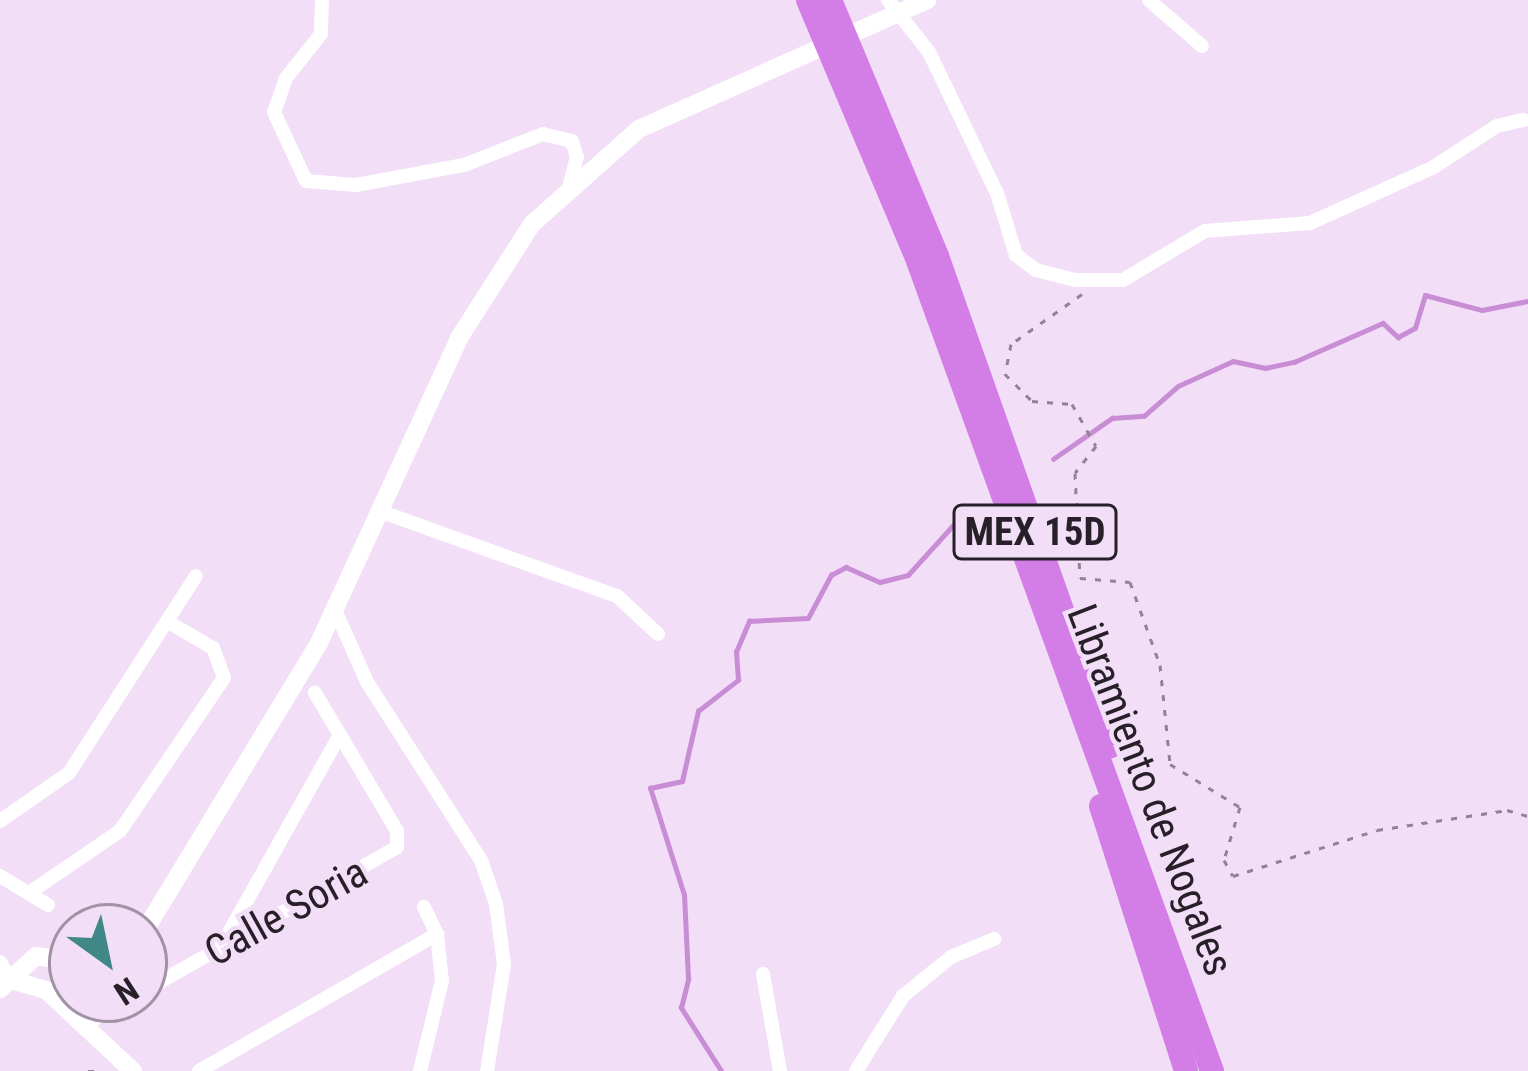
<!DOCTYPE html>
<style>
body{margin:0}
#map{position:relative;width:1528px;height:1071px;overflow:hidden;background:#f2def7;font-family:"Roboto Condensed",sans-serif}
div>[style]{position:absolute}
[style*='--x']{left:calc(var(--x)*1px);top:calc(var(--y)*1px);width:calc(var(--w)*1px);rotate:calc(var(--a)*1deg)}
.stream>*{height:4.5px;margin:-2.25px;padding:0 2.25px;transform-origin:2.25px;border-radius:2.25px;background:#c88dd5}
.path>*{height:3px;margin-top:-1.5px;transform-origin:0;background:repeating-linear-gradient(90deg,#918394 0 6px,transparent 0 15px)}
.street>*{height:14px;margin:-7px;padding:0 7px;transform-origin:7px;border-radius:7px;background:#fff}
.secondary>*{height:18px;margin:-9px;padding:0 9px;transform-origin:9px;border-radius:9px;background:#fff}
.highway>*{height:24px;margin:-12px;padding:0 12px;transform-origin:12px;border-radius:12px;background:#d37de6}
span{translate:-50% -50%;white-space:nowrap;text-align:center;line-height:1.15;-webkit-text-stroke:9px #f2def7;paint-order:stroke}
.shield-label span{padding:3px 9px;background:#f2def7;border:3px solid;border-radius:9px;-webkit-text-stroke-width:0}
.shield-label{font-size:39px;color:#282029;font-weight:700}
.street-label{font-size:42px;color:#282029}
.north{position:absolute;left:48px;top:903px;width:120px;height:120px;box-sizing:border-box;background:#f2def7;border:3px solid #a192a5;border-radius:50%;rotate:147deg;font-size:33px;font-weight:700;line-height:48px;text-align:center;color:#282029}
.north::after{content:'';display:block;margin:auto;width:42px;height:54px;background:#408887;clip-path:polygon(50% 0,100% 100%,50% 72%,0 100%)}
</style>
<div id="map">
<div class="stream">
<div style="--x:1053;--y:459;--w:72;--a:-34.8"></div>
<div style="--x:1112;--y:418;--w:32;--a:-4"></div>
<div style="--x:1144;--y:416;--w:45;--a:-41.4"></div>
<div style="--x:1178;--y:386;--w:60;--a:-24.4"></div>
<div style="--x:1233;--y:361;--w:33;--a:12"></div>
<div style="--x:1265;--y:368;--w:30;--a:-12"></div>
<div style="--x:1294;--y:362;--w:97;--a:-23.7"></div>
<div style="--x:1383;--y:323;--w:21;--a:43"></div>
<div style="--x:1398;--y:337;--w:19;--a:-28"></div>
<div style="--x:1415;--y:328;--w:34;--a:-73"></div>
<div style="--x:1425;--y:295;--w:59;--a:14.7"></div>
<div style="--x:1482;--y:310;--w:47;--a:-11.1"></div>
<div style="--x:721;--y:1071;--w:75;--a:-122.4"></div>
<div style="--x:681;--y:1008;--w:30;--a:-76"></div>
<div style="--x:688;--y:979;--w:84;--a:-92.7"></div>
<div style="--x:684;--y:895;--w:112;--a:-107.6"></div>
<div style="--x:650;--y:788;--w:33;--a:-12"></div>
<div style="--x:682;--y:781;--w:72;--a:-77.1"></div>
<div style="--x:698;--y:711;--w:51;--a:-37.8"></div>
<div style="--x:738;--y:680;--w:28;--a:-94"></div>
<div style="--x:736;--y:652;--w:34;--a:-67"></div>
<div style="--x:749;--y:621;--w:59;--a:-2.9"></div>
<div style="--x:808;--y:618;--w:49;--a:-61.9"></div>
<div style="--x:831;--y:575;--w:17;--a:-28"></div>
<div style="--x:846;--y:567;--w:37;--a:24"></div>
<div style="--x:880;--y:582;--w:29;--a:-14"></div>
<div style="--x:908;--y:575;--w:84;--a:-47.9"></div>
</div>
<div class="path">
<div style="--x:1082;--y:294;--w:87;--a:144.8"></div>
<div style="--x:1011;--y:344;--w:31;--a:101"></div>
<div style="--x:1005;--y:374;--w:38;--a:45"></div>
<div style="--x:1032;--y:401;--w:40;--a:4.3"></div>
<div style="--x:1072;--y:404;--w:48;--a:60.3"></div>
<div style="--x:1096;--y:446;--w:34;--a:128"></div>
<div style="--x:1075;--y:473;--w:105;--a:87.3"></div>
<div style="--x:1080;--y:578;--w:50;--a:4.6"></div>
<div style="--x:1130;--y:582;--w:88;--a:70.1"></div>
<div style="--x:1160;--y:665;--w:100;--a:84.2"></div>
<div style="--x:1170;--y:764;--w:82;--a:31.6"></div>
<div style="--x:1240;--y:807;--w:55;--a:106.8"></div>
<div style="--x:1224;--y:860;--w:18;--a:61"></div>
<div style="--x:1233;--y:876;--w:151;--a:-17.7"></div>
<div style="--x:1377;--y:830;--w:132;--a:-8.7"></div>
<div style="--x:1507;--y:810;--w:22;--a:16"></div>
<div style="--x:88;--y:1071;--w:6;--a:0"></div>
</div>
<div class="street">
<div style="--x:322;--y:0;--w:34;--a:92"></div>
<div style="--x:321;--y:34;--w:56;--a:128.5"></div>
<div style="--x:286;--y:78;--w:36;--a:109"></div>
<div style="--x:274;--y:112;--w:76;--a:65.1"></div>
<div style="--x:306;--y:181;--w:50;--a:4.6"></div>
<div style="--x:356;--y:185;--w:110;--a:-10.5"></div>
<div style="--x:464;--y:165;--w:85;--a:-21.4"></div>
<div style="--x:543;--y:134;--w:30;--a:14"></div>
<div style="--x:572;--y:141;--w:17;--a:73"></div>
<div style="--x:577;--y:157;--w:28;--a:105"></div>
<div style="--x:888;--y:0;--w:66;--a:51.7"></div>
<div style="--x:929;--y:52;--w:157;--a:64.3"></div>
<div style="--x:997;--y:193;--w:65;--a:73"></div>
<div style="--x:1016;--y:255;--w:25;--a:37"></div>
<div style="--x:1036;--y:270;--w:40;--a:14.4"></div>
<div style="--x:1075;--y:280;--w:48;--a:0"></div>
<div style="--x:1123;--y:280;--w:96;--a:-30.9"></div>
<div style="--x:1205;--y:231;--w:105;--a:-4.4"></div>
<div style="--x:1310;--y:223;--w:134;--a:-24.3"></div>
<div style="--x:1432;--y:168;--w:77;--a:-32.9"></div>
<div style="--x:1497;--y:126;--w:27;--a:-13"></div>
<div style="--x:1149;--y:0;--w:70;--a:41"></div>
<div style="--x:382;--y:512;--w:250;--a:19.7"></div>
<div style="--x:617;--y:596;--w:56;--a:42.8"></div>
<div style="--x:335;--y:610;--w:79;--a:66"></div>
<div style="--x:367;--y:682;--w:211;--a:57.4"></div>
<div style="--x:481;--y:860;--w:46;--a:71.2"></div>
<div style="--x:496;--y:904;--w:61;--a:82.4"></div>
<div style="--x:504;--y:964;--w:108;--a:99"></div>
<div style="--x:0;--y:821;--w:84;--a:-34.8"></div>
<div style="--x:69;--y:773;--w:234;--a:-57.2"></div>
<div style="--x:0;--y:876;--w:56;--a:31.1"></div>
<div style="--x:29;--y:893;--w:110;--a:-34.3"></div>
<div style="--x:120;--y:831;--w:185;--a:-55.8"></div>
<div style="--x:224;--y:678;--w:32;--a:-110"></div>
<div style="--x:213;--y:648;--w:52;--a:-150"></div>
<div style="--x:222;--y:945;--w:241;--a:-60.7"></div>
<div style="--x:0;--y:962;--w:21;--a:59"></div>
<div style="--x:763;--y:974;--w:98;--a:80.1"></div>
<div style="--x:144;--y:991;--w:291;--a:-29.6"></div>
<div style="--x:397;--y:847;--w:16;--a:-90"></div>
<div style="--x:397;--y:831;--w:161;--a:-120.7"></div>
<div style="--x:84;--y:1025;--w:53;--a:-29.5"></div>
<div style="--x:199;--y:1071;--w:275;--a:-29.9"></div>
<div style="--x:420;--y:1071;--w:93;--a:-76.3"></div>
<div style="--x:442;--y:981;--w:47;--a:-96.1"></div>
<div style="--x:437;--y:934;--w:30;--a:-116"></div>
<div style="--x:856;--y:1071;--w:89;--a:-57.9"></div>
<div style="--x:903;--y:996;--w:62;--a:-39.1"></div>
<div style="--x:951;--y:957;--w:47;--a:-22.7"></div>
</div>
<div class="secondary">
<div style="--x:144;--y:932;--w:338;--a:-58.8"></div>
<div style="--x:319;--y:643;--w:336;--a:-65.3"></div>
<div style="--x:459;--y:338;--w:135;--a:-57.4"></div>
<div style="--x:532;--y:224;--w:143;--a:-41.6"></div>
<div style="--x:639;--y:129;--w:316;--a:-24.1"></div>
<div style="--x:11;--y:980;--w:36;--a:16"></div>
<div style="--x:46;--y:990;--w:119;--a:43"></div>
<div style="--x:0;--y:989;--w:49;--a:-42.5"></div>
<div style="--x:36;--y:956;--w:36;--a:8"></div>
</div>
<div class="highway">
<div style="--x:808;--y:0;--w:283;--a:67.1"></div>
<div style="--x:918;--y:261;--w:862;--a:70.05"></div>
<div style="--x:830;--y:0;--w:277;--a:67.3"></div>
<div style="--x:937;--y:256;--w:520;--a:70.55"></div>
<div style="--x:1101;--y:806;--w:278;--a:72.2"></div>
</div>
<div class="shield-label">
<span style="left:1035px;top:532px">MEX 15D</span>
</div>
<div class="street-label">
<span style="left:1150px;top:790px;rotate:69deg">Libramiento de Nogales</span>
<span style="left:286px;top:912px;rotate:-29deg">Calle Soria</span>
</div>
<div class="north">N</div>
</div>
